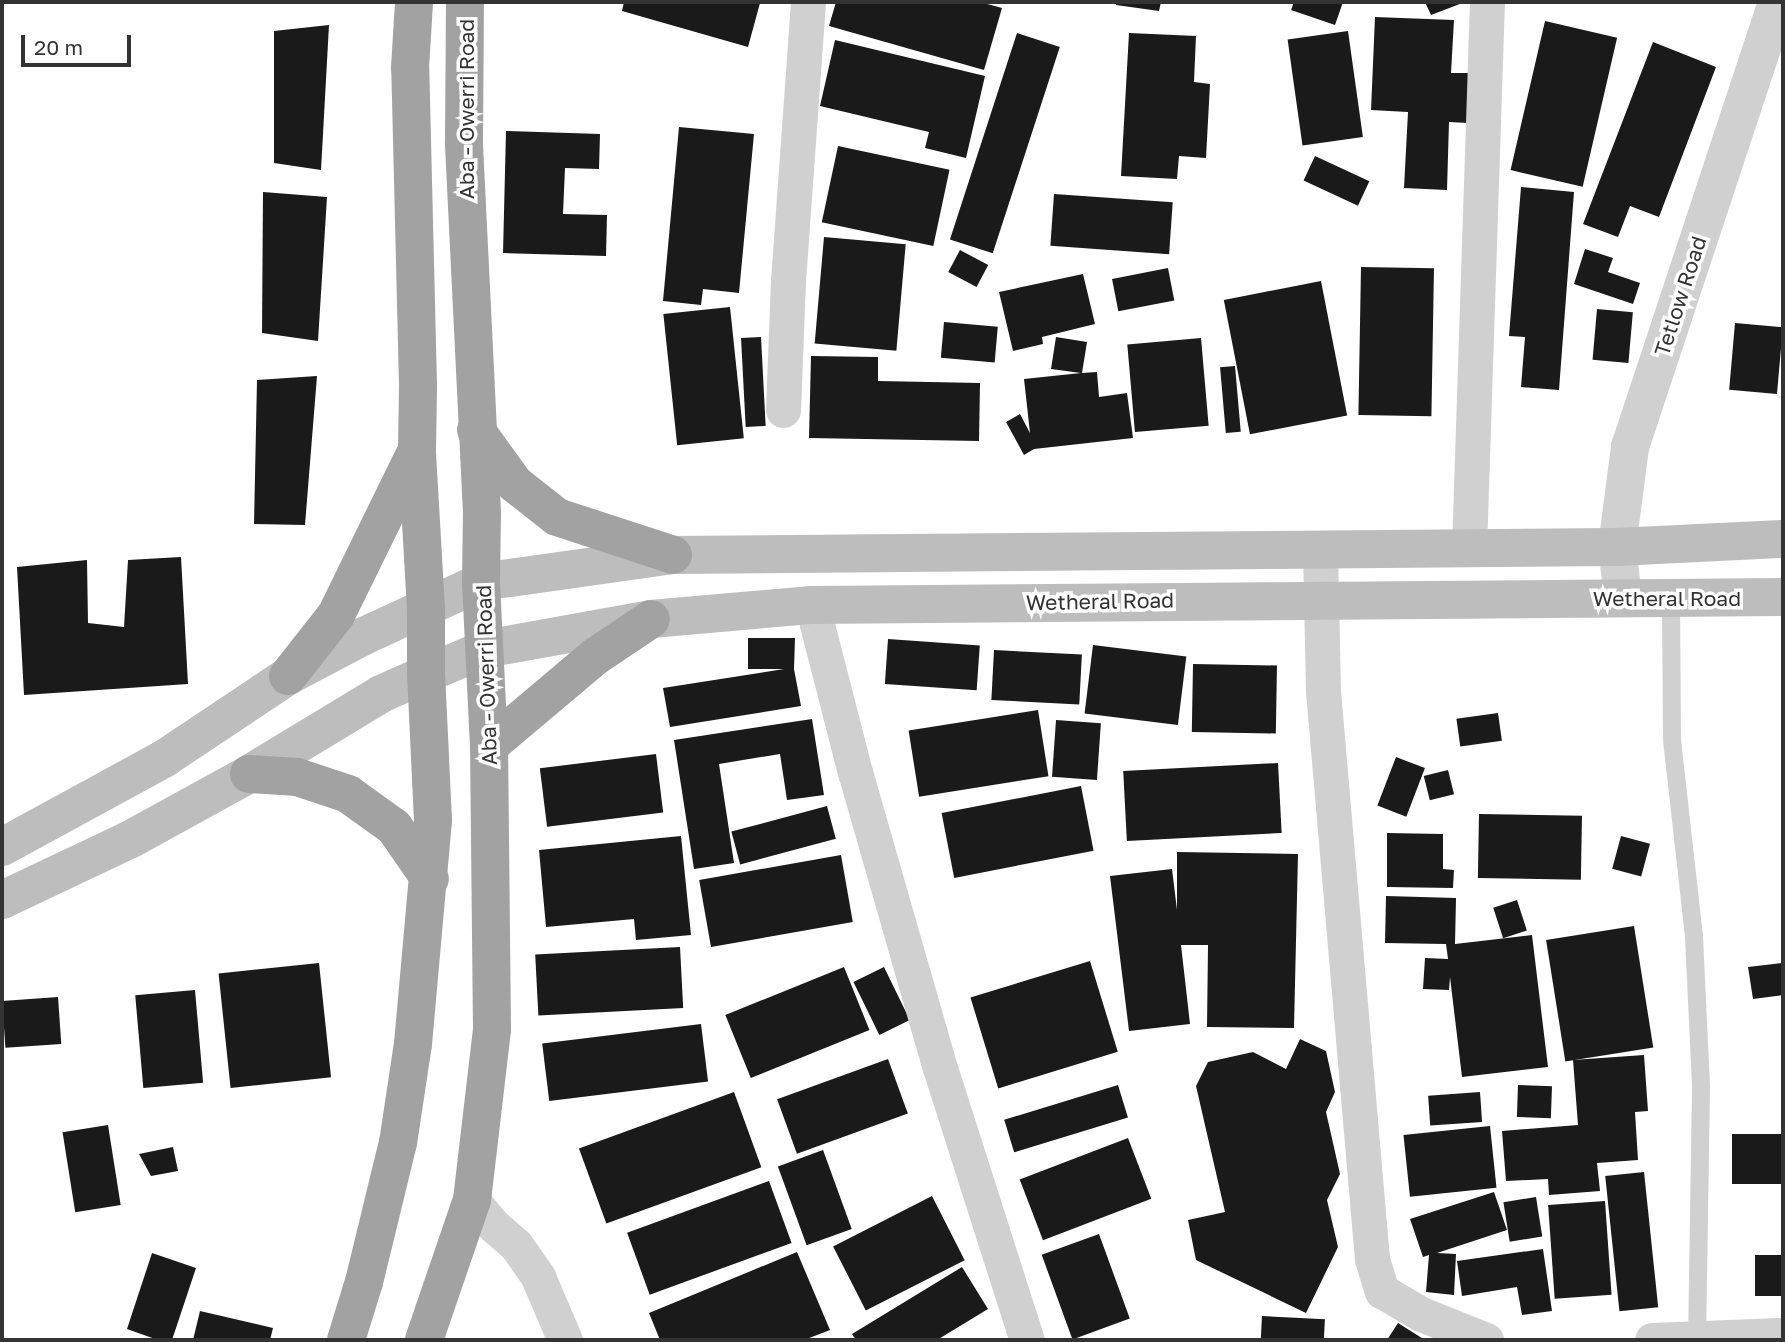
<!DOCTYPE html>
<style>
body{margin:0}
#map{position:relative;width:1785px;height:1342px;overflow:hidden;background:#fff;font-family:"Golos Text",sans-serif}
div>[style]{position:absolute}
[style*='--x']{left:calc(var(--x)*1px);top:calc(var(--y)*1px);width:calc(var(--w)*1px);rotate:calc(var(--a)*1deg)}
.building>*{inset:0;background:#1a1a1a;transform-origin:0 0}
.service>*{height:18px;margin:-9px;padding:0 9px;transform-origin:9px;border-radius:9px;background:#d0d0d0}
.minor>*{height:35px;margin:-17.5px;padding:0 17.5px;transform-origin:17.5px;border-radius:17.5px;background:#d0d0d0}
.tertiary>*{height:38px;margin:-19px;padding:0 19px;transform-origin:19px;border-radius:19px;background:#d0d0d0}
.secondary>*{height:38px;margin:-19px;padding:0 19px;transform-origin:19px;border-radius:19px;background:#bdbdbd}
.trunk>*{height:38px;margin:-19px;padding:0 19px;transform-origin:19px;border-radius:19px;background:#a2a2a2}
span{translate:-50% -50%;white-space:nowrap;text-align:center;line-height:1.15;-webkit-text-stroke:7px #fff;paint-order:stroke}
.street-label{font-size:21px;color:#333}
.frame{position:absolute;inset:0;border:4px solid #333;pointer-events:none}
.scale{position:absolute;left:21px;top:35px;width:110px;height:32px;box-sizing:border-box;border:4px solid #333;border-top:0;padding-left:9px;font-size:21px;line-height:24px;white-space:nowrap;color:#333;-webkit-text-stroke:5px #fff;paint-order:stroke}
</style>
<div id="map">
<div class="building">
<div style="clip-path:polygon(624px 2px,756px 2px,760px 3px,748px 47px,622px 11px)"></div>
<div style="clip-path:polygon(836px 2px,980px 2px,1002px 8px,984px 70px,829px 26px)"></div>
<div style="clip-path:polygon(1117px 2px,1161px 2px,1159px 11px,1116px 5px)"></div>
<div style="clip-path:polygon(1294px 2px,1343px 2px,1335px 25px,1291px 10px)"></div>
<div style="clip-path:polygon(1425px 2px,1465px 2px,1431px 15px)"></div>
<div style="clip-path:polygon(1375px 17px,1454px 20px,1451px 73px,1470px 73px,1468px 123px,1449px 122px,1447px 190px,1404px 188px,1408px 112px,1371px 110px)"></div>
<div style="left:1545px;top:21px;width:74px;height:153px;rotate:13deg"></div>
<div style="clip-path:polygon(329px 25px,321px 170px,274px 163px,274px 31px)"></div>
<div style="left:1348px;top:31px;width:107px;height:61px;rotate:82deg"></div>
<div style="left:1017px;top:33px;width:45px;height:217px;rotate:18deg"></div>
<div style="clip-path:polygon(1129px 33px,1196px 36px,1194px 82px,1210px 84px,1206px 158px,1179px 156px,1177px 179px,1121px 176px)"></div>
<div style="clip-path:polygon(835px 40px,985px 76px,966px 158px,925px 148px,929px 132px,820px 106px)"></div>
<div style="clip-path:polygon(1653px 42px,1716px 67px,1659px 217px,1630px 206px,1618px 237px,1583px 224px)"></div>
<div style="clip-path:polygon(679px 127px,754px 134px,739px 293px,703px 289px,701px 305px,663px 301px)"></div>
<div style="clip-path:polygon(506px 131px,600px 134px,599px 169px,565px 168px,563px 214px,607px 215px,606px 256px,503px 253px)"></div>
<div style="left:838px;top:146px;width:114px;height:78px;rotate:12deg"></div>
<div style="left:1315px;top:156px;width:60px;height:27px;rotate:25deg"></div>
<div style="clip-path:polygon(1521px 187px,1574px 192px,1559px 390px,1521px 387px,1525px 337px,1509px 336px)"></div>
<div style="clip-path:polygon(263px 192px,327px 197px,318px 341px,262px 333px)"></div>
<div style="left:1054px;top:194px;width:119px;height:52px;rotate:4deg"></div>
<div style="left:824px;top:237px;width:82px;height:107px;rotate:5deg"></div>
<div style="clip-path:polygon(1585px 249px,1613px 258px,1608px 272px,1640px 283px,1633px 304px,1574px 284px)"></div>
<div style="left:960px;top:250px;width:32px;height:25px;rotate:28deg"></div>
<div style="left:1361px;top:267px;width:73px;height:148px;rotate:1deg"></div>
<div style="left:1168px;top:268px;width:33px;height:57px;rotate:79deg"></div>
<div style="clip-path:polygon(1083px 274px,1095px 324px,1042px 337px,1043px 344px,1013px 351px,999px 292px)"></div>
<div style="left:1321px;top:281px;width:137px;height:99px;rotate:79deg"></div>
<div style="left:730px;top:307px;width:132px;height:67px;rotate:84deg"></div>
<div style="left:1597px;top:309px;width:36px;height:51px;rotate:5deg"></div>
<div style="left:944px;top:322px;width:54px;height:36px;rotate:5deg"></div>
<div style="left:1735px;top:323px;width:48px;height:67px;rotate:5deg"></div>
<div style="left:761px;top:337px;width:89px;height:20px;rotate:87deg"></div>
<div style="clip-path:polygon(1056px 337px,1087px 342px,1082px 373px,1097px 372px,1099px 397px,1127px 393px,1133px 438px,1034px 449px,1024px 455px,1006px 422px,1020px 414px,1030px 433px,1024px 379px,1081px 373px,1051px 369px)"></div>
<div style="left:1201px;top:338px;width:88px;height:74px;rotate:85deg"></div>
<div style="clip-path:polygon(811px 356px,878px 357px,878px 381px,980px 383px,979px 441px,809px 438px)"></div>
<div style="left:1235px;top:366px;width:66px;height:15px;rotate:85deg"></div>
<div style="clip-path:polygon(317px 376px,305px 525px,254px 524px,257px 380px)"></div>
<div style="clip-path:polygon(181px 557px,188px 684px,24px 695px,17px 567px,87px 560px,88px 623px,124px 627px,128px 560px)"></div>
<div style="clip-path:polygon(748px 638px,795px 638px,794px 669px,801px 706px,670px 727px,663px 688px,784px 669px,748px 669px)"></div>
<div style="left:888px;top:639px;width:92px;height:45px;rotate:4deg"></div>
<div style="left:1093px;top:645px;width:94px;height:69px;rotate:7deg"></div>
<div style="left:994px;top:650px;width:88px;height:50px;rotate:3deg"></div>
<div style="left:1193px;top:664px;width:84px;height:68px;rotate:1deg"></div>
<div style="left:1038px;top:710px;width:67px;height:131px;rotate:81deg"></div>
<div style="left:1498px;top:713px;width:28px;height:42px;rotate:82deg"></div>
<div style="clip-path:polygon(812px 719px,824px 795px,787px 800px,780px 754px,719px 764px,734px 863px,694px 869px,674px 740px)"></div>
<div style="left:1056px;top:720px;width:45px;height:57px;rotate:4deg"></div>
<div style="left:656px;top:754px;width:59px;height:117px;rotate:83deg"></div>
<div style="left:1396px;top:757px;width:31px;height:52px;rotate:21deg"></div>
<div style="left:1278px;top:763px;width:70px;height:155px;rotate:87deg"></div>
<div style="left:1448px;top:770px;width:25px;height:25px;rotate:76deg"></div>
<div style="left:1081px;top:786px;width:66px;height:142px;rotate:79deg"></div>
<div style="left:827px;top:806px;width:34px;height:99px;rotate:75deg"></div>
<div style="left:1479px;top:814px;width:103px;height:64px;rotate:1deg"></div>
<div style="clip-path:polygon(1387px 833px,1443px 834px,1443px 869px,1454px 870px,1453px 888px,1387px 887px)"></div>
<div style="clip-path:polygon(681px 836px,691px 935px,636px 940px,634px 919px,546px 927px,539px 850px)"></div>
<div style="left:1621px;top:836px;width:30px;height:34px;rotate:15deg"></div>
<div style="clip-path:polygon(1177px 852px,1298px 854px,1294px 1028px,1207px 1027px,1208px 945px,1181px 945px,1190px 1024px,1129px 1031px,1110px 876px,1172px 869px,1177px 910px)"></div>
<div style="left:841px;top:855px;width:68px;height:144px;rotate:80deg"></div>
<div style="clip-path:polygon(1386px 896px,1456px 898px,1455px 944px,1532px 935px,1548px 1067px,1462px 1077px,1450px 977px,1449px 990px,1423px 989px,1425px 958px,1448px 959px,1446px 944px,1385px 943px)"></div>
<div style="left:1517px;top:900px;width:32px;height:25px;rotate:72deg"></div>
<div style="left:1634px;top:926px;width:123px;height:89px;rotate:81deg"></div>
<div style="left:680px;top:947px;width:61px;height:145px;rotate:87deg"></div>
<div style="left:1090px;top:961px;width:95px;height:125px;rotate:73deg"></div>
<div style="left:319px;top:963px;width:115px;height:101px;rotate:84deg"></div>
<div style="clip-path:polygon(1783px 963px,1783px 995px,1753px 999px,1748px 967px)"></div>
<div style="left:844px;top:967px;width:68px;height:128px;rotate:68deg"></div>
<div style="left:884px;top:967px;width:59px;height:34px;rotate:64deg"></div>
<div style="left:195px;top:990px;width:93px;height:60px;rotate:85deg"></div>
<div style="left:58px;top:997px;width:47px;height:56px;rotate:86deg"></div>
<div style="left:701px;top:1024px;width:58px;height:160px;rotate:83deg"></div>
<div style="clip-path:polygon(1300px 1039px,1326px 1051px,1335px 1092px,1326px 1112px,1340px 1174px,1327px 1200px,1338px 1247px,1306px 1313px,1196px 1260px,1188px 1220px,1225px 1212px,1196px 1086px,1208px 1062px,1253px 1052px,1286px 1069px)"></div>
<div style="clip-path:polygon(1644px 1055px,1648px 1111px,1635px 1112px,1638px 1160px,1597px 1163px,1600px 1191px,1549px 1195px,1548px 1179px,1506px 1181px,1502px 1131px,1578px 1125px,1573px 1060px)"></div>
<div style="left:888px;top:1059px;width:58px;height:118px;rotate:70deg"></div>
<div style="left:1118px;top:1085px;width:34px;height:119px;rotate:73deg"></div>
<div style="left:1518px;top:1085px;width:34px;height:32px;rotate:2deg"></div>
<div style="left:734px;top:1092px;width:80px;height:165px;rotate:70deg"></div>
<div style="left:1480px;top:1092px;width:30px;height:52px;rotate:86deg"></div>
<div style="left:108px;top:1125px;width:81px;height:46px;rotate:81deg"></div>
<div style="left:1490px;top:1126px;width:62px;height:87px;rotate:84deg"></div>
<div style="left:1783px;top:1134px;width:50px;height:51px;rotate:90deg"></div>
<div style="left:1128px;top:1138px;width:65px;height:116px;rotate:69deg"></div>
<div style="clip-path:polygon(173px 1147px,178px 1171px,151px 1176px,139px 1154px)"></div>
<div style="left:823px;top:1150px;width:84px;height:48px;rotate:70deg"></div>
<div style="left:1644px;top:1172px;width:136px;height:39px;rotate:84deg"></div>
<div style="left:769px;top:1181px;width:66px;height:151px;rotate:70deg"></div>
<div style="clip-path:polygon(1494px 1192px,1507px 1230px,1437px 1253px,1456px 1254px,1454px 1295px,1426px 1292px,1429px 1255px,1423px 1257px,1410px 1219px)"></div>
<div style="left:932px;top:1196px;width:72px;height:111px;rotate:63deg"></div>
<div style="left:1536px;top:1197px;width:40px;height:33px;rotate:81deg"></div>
<div style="left:1605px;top:1201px;width:94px;height:57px;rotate:86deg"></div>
<div style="left:1099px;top:1234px;width:90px;height:61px;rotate:70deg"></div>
<div style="clip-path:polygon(1543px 1249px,1552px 1311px,1522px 1315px,1517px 1287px,1462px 1296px,1457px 1261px)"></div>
<div style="clip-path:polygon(797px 1252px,830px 1330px,804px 1340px,660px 1340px,649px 1313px)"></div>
<div style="clip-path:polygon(152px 1253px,196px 1268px,172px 1340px,158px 1340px,127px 1329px)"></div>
<div style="left:1783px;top:1255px;width:41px;height:28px;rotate:90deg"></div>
<div style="clip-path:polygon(962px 1267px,988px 1309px,937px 1340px,856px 1340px,852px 1334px)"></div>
<div style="clip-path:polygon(200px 1311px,273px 1328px,270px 1340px,193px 1340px)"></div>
<div style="left:1262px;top:1316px;width:63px;height:24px;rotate:3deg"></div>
<div style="clip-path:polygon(1398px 1323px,1425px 1340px,1387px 1340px)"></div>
</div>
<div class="service">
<div style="--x:1671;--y:598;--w:142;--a:89.6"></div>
<div style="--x:1672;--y:740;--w:198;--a:83.6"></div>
<div style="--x:1694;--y:937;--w:151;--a:87.3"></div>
<div style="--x:1701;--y:1088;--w:248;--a:90.9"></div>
</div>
<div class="minor">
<div style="--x:783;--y:410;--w:129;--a:-87.8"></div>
<div style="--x:788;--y:281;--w:280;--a:-85.9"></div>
<div style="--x:1320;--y:549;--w:142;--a:88.8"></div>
<div style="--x:1323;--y:691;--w:570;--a:85.07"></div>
<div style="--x:1372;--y:1259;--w:34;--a:73"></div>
<div style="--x:1382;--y:1291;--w:45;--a:30.5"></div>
<div style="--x:1421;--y:1314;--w:70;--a:21.8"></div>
<div style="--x:1469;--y:549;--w:547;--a:-88.12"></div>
<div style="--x:812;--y:605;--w:172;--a:75.6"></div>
<div style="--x:855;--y:772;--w:308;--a:74"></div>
<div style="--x:940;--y:1068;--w:286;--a:72.3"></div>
<div style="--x:472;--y:1200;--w:33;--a:50"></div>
<div style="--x:493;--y:1225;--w:30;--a:41"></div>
<div style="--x:516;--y:1245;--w:39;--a:55"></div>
<div style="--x:538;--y:1277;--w:69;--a:66.8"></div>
<div style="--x:1652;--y:1340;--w:131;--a:-2.2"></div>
</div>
<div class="tertiary">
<div style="--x:1623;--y:597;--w:50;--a:-96.8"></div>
<div style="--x:1617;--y:547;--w:101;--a:-82.6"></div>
<div style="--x:1630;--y:447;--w:469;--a:-71.7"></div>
</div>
<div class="secondary">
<div style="--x:2;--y:847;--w:186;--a:-28.6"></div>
<div style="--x:165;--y:758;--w:148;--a:-33.7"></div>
<div style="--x:288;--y:676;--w:86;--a:-27.8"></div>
<div style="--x:364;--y:636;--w:129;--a:-24.8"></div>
<div style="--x:481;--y:582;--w:194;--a:-8"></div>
<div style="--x:673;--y:555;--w:944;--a:-0.49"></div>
<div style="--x:1617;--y:547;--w:166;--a:-2.8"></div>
<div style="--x:2;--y:900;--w:143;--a:-25.3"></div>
<div style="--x:131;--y:839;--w:135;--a:-28.8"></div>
<div style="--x:249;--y:774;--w:154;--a:-31.2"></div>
<div style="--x:381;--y:694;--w:49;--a:-24"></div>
<div style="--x:426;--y:674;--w:64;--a:-23"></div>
<div style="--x:485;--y:649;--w:169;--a:-10.2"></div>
<div style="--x:651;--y:619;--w:162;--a:-5"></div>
<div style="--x:812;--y:605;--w:971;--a:-0.47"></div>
</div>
<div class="trunk">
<div style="--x:476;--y:430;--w:67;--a:54.2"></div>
<div style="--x:515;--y:484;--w:53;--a:38.2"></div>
<div style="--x:557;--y:517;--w:122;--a:18.1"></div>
<div style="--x:288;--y:676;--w:78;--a:-51.8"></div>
<div style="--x:336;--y:615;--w:177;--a:-63.9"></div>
<div style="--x:489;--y:746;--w:140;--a:-40.1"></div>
<div style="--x:596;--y:656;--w:66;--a:-33.9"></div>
<div style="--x:249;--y:774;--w:48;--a:3.6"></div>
<div style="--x:297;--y:777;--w:54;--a:18.4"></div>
<div style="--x:348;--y:794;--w:57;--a:35.7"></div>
<div style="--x:394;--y:827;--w:63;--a:55.3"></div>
<div style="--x:346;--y:1340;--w:61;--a:-72.8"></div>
<div style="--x:364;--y:1282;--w:143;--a:-76.3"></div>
<div style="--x:398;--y:1143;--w:100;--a:-81.4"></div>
<div style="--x:413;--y:1044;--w:224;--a:-84.9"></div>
<div style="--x:433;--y:821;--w:147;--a:-92.7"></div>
<div style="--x:426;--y:674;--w:65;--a:-90"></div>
<div style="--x:426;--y:609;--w:158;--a:-93.3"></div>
<div style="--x:417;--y:451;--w:66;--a:-89.1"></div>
<div style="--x:418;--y:385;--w:317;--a:-91.4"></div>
<div style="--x:410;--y:68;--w:66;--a:-86.5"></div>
<div style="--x:424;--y:1340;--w:148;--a:-71.1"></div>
<div style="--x:472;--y:1200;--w:172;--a:-83.3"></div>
<div style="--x:492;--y:1029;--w:283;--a:-90.6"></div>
<div style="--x:489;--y:746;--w:164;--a:-92.8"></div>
<div style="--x:481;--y:582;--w:69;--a:-89.2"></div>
<div style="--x:482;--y:513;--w:371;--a:-92.8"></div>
<div style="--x:464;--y:142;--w:140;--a:-89.6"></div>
</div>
<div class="street-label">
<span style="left:466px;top:109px;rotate:-90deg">Aba - Owerri Road</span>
<span style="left:1680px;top:296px;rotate:-72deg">Tetlow Road</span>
<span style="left:1667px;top:598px">Wetheral Road</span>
<span style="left:1100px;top:601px;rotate:-1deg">Wetheral Road</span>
<span style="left:486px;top:675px;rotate:-92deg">Aba - Owerri Road</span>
</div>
<div class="frame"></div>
<div class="scale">20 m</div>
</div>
